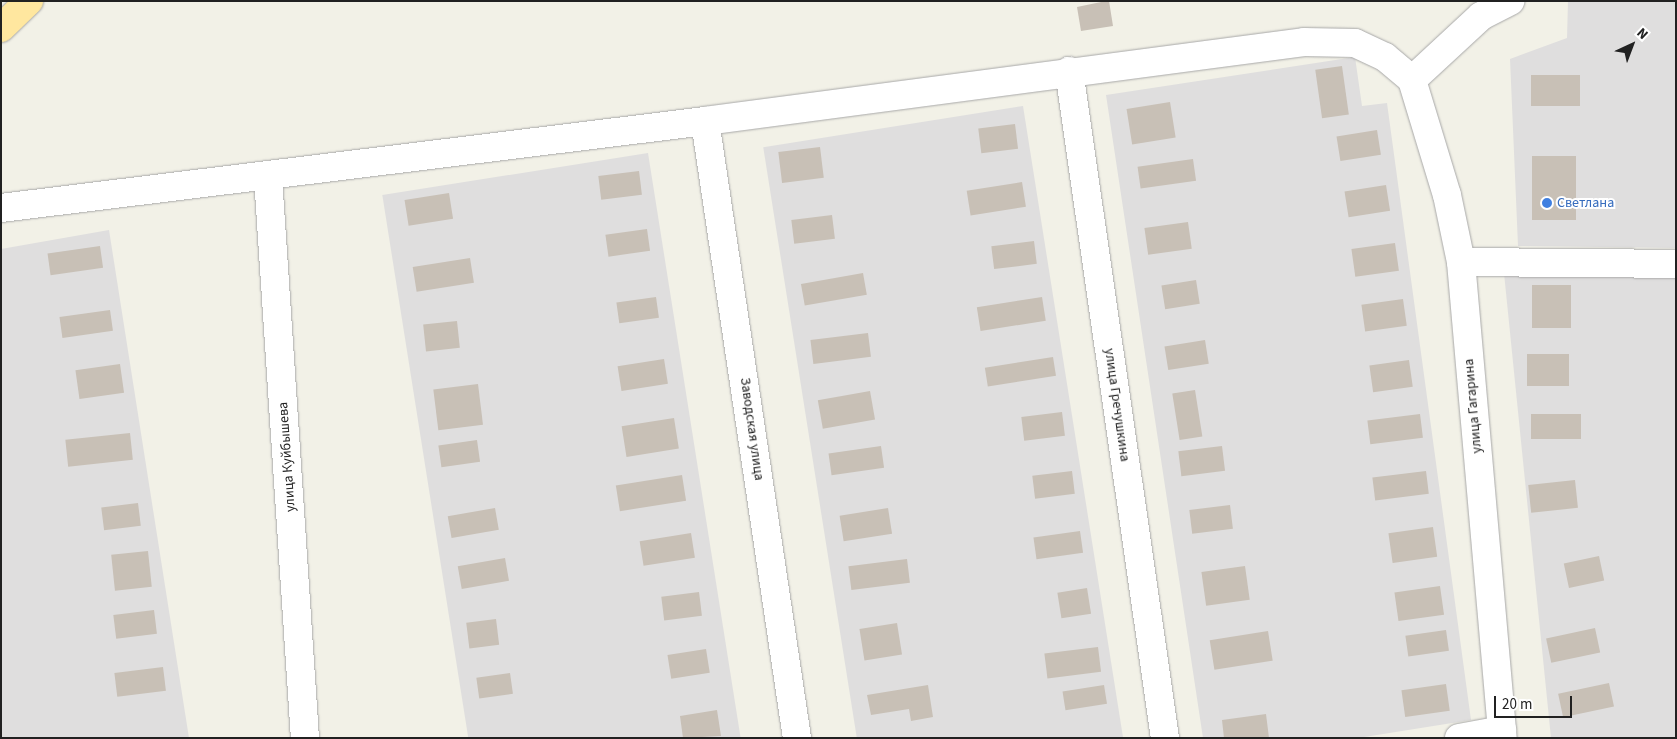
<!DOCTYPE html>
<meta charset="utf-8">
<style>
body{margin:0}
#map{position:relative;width:1677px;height:739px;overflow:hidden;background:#f2f1e7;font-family:"Source Sans 3",sans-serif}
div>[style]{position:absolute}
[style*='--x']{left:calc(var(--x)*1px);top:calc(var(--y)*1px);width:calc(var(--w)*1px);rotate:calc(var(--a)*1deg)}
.residential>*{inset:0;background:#dfdede;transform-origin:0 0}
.building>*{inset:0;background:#c8c0b6;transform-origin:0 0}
.roads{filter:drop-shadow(0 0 1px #a8a8a8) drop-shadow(0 0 1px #a8a8a8)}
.minor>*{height:28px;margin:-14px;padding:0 14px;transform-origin:14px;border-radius:14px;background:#fff}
.major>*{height:28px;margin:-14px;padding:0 14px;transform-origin:14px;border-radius:14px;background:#ffe79f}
.dots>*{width:14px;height:14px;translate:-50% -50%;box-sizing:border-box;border:2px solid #fff;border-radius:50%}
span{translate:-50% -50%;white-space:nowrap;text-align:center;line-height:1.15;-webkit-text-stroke:4px #fff;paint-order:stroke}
.shop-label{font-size:14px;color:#366cbe}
.left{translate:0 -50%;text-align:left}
.street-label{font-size:14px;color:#212121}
.frame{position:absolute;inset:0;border:2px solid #212121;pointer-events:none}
.north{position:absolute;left:1607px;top:20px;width:50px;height:50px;-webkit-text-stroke:4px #fff;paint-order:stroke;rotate:43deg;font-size:14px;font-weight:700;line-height:20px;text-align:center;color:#212121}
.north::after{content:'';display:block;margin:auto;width:18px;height:22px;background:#212121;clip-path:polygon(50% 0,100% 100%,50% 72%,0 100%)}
.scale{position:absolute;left:1494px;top:696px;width:78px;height:22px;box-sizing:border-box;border:2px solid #212121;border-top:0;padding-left:6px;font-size:15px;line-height:18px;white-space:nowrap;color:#212121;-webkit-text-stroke:4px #fff;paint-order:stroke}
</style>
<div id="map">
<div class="residential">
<div style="clip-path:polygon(1568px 1px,1676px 1px,1676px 248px,1518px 246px,1510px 59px,1567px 38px)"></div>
<div style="clip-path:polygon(1355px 57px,1362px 106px,1387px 103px,1471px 720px,1358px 738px,1203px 738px,1106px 95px)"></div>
<div style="left:1023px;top:106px;width:640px;height:263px;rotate:81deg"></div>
<div style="left:648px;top:153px;width:592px;height:269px;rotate:81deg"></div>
<div style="clip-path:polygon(109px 230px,189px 738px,1px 738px,1px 249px)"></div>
<div style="clip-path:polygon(1504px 273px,1676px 277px,1676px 738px,1551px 738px)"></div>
</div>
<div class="building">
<div style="clip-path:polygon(1106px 1px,1109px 1px,1113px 26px,1081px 31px,1077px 7px)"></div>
<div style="left:1342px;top:66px;width:49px;height:27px;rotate:82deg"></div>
<div style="left:1531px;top:75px;width:49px;height:31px"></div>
<div style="left:1170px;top:102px;width:36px;height:44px;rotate:81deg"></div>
<div style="left:1015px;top:124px;width:25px;height:37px;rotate:83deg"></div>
<div style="left:1377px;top:130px;width:25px;height:41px;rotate:81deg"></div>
<div style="left:820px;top:147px;width:31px;height:42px;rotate:83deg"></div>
<div style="left:1532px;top:156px;width:44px;height:64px"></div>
<div style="left:1193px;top:159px;width:22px;height:56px;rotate:82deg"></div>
<div style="left:639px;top:171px;width:24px;height:41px;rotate:83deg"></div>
<div style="left:1022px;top:182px;width:25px;height:56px;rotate:81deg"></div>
<div style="left:1386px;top:185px;width:26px;height:42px;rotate:81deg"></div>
<div style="left:449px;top:193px;width:26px;height:45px;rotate:81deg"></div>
<div style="left:832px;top:215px;width:24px;height:41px;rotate:83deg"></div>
<div style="left:1188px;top:222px;width:27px;height:44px;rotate:82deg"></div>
<div style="left:647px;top:229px;width:22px;height:42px;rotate:82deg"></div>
<div style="left:1034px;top:241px;width:23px;height:43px;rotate:83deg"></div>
<div style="left:1395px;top:243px;width:28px;height:44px;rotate:82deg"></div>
<div style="left:100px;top:246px;width:22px;height:53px;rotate:82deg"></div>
<div style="left:470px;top:258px;width:25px;height:58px;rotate:81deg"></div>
<div style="left:863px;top:273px;width:22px;height:63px;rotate:80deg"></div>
<div style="left:1196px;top:280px;width:24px;height:35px;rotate:81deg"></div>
<div style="left:1532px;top:285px;width:39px;height:43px"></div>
<div style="left:656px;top:297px;width:21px;height:40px;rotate:82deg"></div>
<div style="left:1042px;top:297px;width:24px;height:66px;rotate:81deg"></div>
<div style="left:1403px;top:299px;width:27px;height:42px;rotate:82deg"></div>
<div style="left:110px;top:310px;width:21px;height:51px;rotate:82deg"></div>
<div style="left:457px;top:321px;width:27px;height:34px;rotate:84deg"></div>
<div style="left:868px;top:333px;width:24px;height:58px;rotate:83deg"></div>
<div style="left:1205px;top:340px;width:24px;height:41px;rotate:81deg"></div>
<div style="left:1527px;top:354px;width:42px;height:32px"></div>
<div style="left:1053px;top:357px;width:19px;height:69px;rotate:81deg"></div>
<div style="left:664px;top:359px;width:25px;height:47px;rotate:81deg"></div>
<div style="left:1409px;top:360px;width:27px;height:40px;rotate:82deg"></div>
<div style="left:120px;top:364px;width:29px;height:45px;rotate:82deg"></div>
<div style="left:478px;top:384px;width:41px;height:45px;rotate:83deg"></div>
<div style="left:1195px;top:390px;width:47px;height:23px;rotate:81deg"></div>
<div style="left:870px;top:391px;width:29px;height:53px;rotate:80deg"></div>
<div style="left:1062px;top:412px;width:24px;height:41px;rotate:83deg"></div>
<div style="left:1420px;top:414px;width:24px;height:53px;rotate:83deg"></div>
<div style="left:1531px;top:414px;width:50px;height:25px"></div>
<div style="left:674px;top:418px;width:31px;height:53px;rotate:81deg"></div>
<div style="left:130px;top:433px;width:27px;height:65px;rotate:84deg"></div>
<div style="left:477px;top:440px;width:22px;height:39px;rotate:82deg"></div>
<div style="left:881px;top:446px;width:22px;height:53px;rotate:82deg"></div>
<div style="left:1222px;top:446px;width:25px;height:44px;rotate:83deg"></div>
<div style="left:1072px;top:471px;width:23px;height:40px;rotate:83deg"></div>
<div style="left:1426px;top:471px;width:23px;height:54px;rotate:83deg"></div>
<div style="left:682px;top:475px;width:26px;height:67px;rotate:81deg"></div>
<div style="left:1575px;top:480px;width:28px;height:47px;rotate:84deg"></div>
<div style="left:138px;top:503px;width:23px;height:37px;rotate:83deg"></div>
<div style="left:1230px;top:505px;width:24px;height:41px;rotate:83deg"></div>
<div style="left:495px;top:508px;width:22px;height:48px;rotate:80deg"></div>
<div style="left:888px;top:508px;width:26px;height:49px;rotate:81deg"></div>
<div style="left:1433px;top:527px;width:30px;height:45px;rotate:82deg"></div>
<div style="left:1080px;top:531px;width:22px;height:47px;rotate:82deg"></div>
<div style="left:691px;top:533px;width:25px;height:52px;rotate:81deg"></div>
<div style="left:148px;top:551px;width:36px;height:37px;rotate:84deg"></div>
<div style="left:1599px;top:556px;width:25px;height:36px;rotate:78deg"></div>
<div style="left:505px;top:558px;width:23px;height:48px;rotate:80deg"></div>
<div style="left:907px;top:559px;width:24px;height:59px;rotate:83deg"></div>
<div style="left:1245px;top:566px;width:34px;height:44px;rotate:82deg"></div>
<div style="left:1440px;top:586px;width:29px;height:46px;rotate:82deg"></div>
<div style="left:1087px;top:588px;width:26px;height:30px;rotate:81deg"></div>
<div style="left:699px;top:592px;width:24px;height:38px;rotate:83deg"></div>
<div style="left:154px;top:610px;width:24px;height:41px;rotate:83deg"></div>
<div style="left:496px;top:619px;width:26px;height:30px;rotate:83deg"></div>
<div style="left:897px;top:623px;width:32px;height:38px;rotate:81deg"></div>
<div style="left:1595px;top:628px;width:25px;height:50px;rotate:78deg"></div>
<div style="left:1446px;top:630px;width:21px;height:41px;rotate:82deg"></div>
<div style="left:1268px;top:631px;width:30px;height:59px;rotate:81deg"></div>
<div style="left:1098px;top:647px;width:25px;height:54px;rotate:83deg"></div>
<div style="left:706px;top:649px;width:24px;height:39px;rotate:81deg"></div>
<div style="left:163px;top:667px;width:24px;height:49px;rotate:83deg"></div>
<div style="left:510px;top:673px;width:21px;height:34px;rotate:82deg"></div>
<div style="left:1609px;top:683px;width:24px;height:52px;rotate:78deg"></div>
<div style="left:1446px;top:684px;width:27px;height:45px;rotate:82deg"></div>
<div style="clip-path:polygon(928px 685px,933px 717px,911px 721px,909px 709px,871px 715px,867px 695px)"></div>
<div style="left:1104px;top:685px;width:19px;height:42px;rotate:81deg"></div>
<div style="clip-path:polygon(717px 710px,721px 736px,683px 738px,680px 716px)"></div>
<div style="clip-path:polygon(1266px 714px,1269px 738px,1224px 738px,1222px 720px)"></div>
</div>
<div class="roads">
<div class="minor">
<div style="--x:1069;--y:71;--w:674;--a:81.81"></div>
<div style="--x:1412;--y:80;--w:120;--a:73.1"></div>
<div style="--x:1447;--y:195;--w:68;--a:78.2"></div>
<div style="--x:1461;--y:262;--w:478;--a:85"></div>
<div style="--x:1412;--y:80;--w:94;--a:-42.8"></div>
<div style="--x:1481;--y:16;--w:33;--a:-27"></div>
<div style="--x:705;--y:121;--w:624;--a:81.52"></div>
<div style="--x:268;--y:177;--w:562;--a:86.23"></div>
<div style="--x:1;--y:208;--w:709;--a:-7.04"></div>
<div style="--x:705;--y:121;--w:604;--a:-7.51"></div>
<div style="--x:1304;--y:42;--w:51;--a:1.1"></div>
<div style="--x:1355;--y:43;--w:33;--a:25"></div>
<div style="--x:1385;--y:57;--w:35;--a:40"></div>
<div style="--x:1461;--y:262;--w:215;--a:0.5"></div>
<div style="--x:1459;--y:738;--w:44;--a:-10.5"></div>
</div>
<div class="major">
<div style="--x:1;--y:28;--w:39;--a:-44"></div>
</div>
</div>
<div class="dots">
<div style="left:1547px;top:203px;background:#3f7fe0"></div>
</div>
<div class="shop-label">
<span class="left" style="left:1557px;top:203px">Светлана</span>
</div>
<div class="street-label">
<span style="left:1117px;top:405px;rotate:82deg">улица Гречушкина</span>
<span style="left:1473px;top:406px;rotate:-95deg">улица Гагарина</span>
<span style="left:752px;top:429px;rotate:82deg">Заводская улица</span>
<span style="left:287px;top:457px;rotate:-94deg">улица Куйбышева</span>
</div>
<div class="frame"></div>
<div class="north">N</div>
<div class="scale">20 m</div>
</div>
